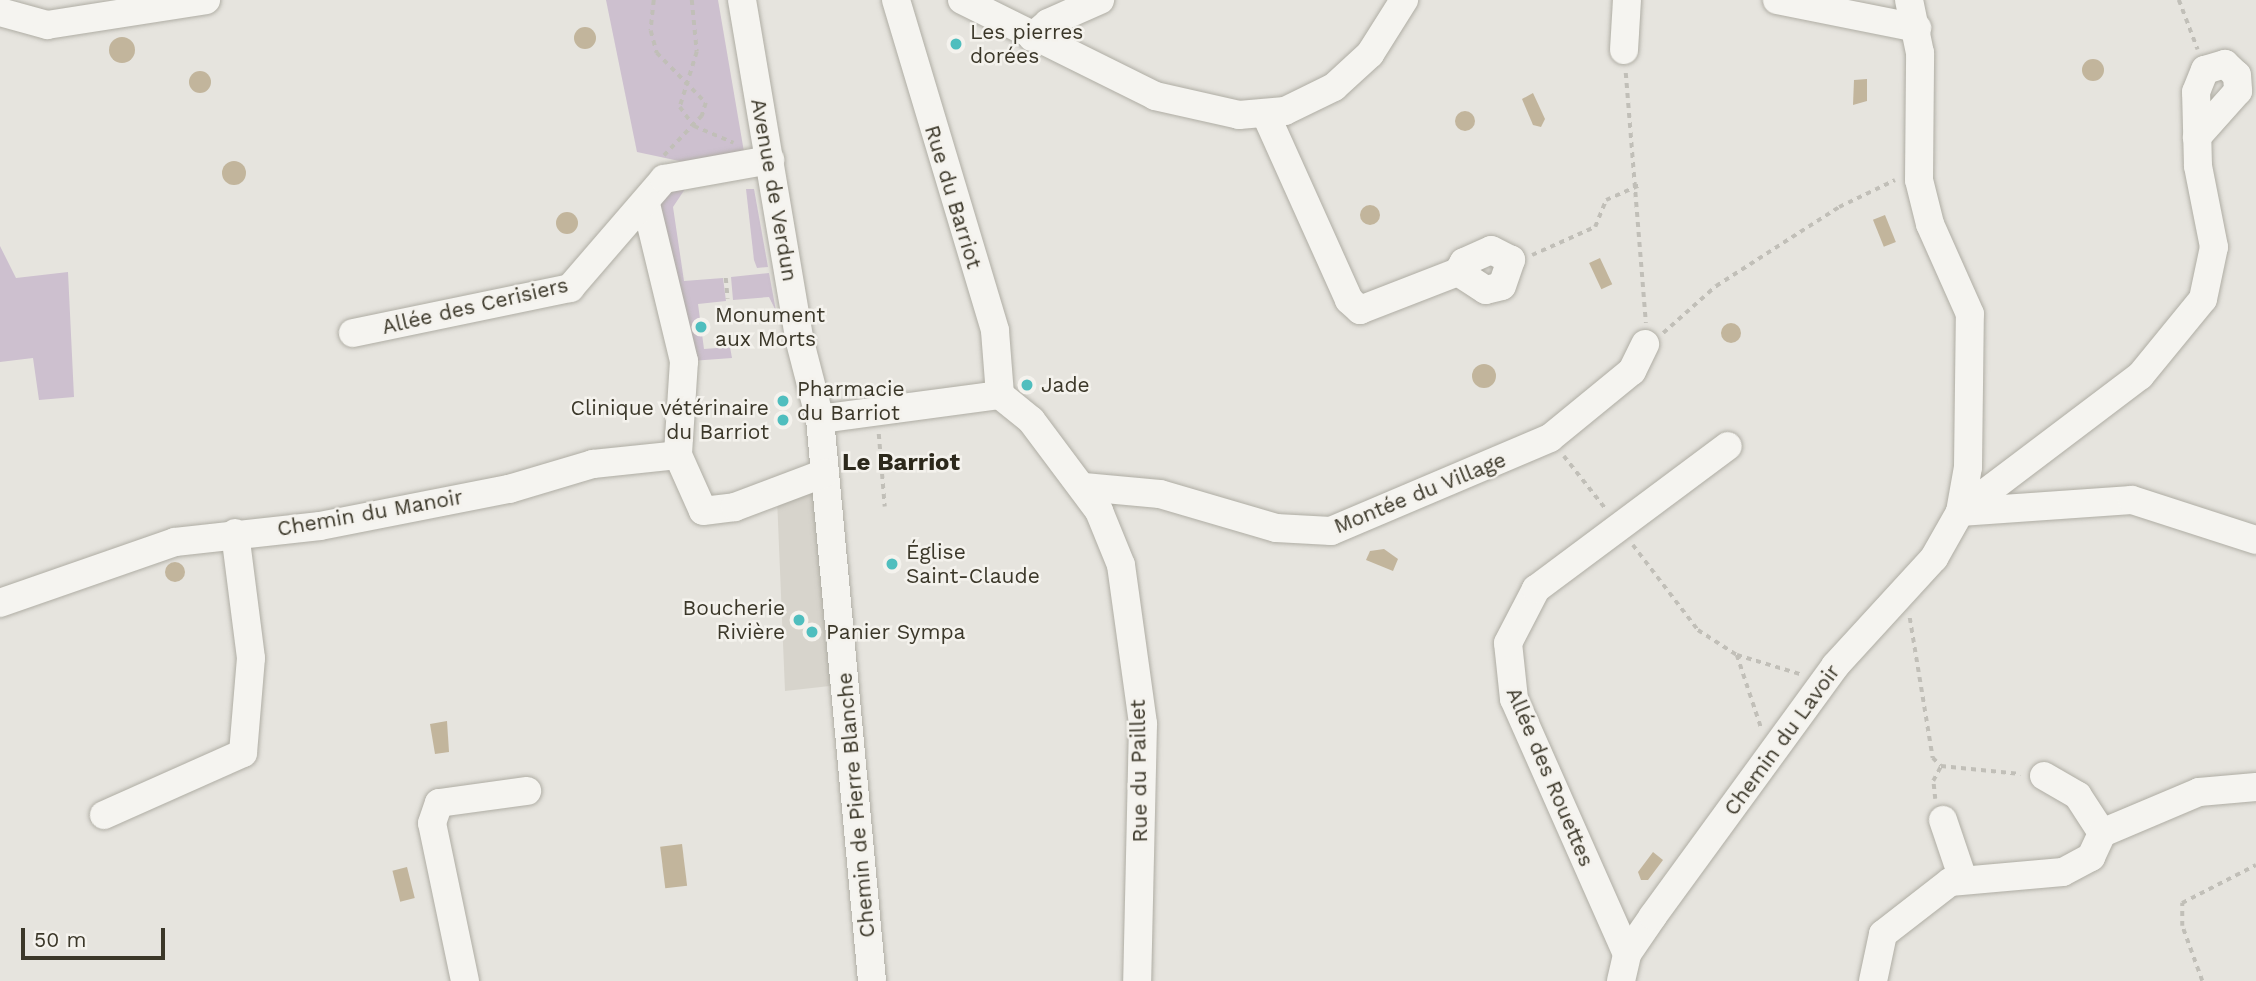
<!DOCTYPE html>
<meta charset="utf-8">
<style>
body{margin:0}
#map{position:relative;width:2256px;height:981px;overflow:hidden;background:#e6e4de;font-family:"Work Sans",sans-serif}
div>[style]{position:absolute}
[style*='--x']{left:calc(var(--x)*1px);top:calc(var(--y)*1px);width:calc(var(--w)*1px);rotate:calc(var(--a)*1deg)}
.built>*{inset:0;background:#d7d4cc}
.green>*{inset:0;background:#cdc0cf}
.water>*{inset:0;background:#c2b59c;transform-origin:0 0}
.round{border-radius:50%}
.path>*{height:3.5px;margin-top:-1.75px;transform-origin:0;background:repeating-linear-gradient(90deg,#c1bfb8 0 5px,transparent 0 10px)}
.roads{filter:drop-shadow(0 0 2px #afada4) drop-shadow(0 0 2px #afada4)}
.minor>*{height:28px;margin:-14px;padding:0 14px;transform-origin:14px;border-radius:14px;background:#f5f4f0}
.dots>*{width:19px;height:19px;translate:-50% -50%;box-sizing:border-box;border:4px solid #f4f2ed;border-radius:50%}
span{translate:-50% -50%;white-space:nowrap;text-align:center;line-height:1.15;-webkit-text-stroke:5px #f4f2ed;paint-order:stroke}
.poi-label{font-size:21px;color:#3b3729}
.left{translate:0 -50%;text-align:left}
.right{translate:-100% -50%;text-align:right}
.street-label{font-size:21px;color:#3b3729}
.quarter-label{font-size:24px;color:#2c281b;font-weight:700}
.scale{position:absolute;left:21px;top:928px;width:144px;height:32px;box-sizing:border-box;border:4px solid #3b3729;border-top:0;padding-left:9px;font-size:21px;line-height:24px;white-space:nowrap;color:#3b3729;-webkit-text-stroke:5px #f4f2ed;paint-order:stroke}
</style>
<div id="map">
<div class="built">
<div style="clip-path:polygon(819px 486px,839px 685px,785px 691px,777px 498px)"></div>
</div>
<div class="green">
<div style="clip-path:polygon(606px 0,718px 0,744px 152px,684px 162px,637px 152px)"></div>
<div style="clip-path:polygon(711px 182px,685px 189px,673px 207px,684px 281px,723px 278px,726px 301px,698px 304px,704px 349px,730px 347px,732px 358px,691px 361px,660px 206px,666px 192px)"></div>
<div style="clip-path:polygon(746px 189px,754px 189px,768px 267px,757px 268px,754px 260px)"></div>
<div style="clip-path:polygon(0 246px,16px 278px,68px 272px,74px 397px,39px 400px,33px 358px,0 362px)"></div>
<div style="clip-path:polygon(769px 273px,776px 311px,769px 297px,733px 300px,731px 277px)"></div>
</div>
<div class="water">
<div class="round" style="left:574px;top:27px;width:22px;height:22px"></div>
<div class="round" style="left:109px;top:37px;width:26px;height:26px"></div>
<div class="round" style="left:2082px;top:59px;width:22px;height:22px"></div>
<div class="round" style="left:189px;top:71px;width:22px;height:22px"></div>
<div style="clip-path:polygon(1867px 79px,1867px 101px,1853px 105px,1854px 80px)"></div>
<div style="clip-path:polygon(1533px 93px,1545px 119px,1541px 127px,1533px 125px,1522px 99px)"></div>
<div class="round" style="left:1455px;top:111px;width:20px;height:20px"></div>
<div class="round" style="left:222px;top:161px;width:24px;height:24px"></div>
<div class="round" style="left:1360px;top:205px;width:20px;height:20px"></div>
<div class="round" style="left:556px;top:212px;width:22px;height:22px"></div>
<div style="left:1885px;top:215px;width:29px;height:13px;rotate:68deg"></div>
<div style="left:1600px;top:258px;width:29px;height:12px;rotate:65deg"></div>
<div class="round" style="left:1721px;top:323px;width:20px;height:20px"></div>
<div class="round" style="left:1472px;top:364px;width:24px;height:24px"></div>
<div style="clip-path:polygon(1384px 549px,1398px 559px,1393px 571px,1366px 560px,1370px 551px)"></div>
<div class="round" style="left:165px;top:562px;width:20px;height:20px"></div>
<div style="clip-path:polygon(447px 721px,449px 752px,435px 754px,430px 724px)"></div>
<div style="left:682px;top:844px;width:42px;height:22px;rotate:83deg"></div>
<div style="clip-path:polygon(1653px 852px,1663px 860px,1648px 880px,1641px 880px,1638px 872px)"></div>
<div style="left:407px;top:867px;width:32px;height:15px;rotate:76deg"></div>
</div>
<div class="path">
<div style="--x:654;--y:0;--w:31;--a:96"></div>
<div style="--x:651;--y:31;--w:23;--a:75"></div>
<div style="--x:657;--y:53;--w:70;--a:45.6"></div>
<div style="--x:706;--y:103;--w:14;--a:107"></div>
<div style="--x:702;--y:116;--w:55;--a:133.5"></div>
<div style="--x:692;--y:0;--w:52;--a:84.5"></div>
<div style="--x:697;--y:52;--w:58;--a:107.2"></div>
<div style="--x:680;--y:107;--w:24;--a:54"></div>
<div style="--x:694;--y:126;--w:43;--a:23"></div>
<div style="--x:2179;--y:0;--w:53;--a:69.2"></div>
<div style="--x:1626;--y:73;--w:251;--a:85.4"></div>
<div style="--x:1532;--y:255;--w:69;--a:-24"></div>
<div style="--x:1595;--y:227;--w:29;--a:-68"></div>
<div style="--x:1606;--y:200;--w:36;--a:-24"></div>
<div style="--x:726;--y:278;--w:21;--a:85"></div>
<div style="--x:1663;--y:333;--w:71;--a:-41.6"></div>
<div style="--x:1716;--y:286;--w:146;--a:-32.7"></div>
<div style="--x:1839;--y:207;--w:62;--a:-25.7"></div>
<div style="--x:879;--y:434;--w:73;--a:85.3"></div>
<div style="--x:1564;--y:456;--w:66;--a:51.7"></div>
<div style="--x:1633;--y:545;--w:107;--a:52.6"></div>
<div style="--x:1698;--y:630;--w:46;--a:32.7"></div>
<div style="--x:1737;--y:655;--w:66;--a:16.8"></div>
<div style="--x:1910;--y:618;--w:142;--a:80.7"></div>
<div style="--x:1933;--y:758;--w:11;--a:45"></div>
<div style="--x:1941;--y:766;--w:80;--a:5.7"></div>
<div style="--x:1737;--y:655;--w:79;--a:71.6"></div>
<div style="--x:1935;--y:799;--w:18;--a:-96"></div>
<div style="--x:1933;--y:781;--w:17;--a:-62"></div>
<div style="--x:2202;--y:981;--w:59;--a:-110"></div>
<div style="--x:2182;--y:926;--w:23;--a:-90"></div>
<div style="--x:2182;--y:903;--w:83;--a:-27.2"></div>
</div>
<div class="roads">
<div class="minor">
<div style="--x:742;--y:0;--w:343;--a:80.4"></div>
<div style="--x:799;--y:338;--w:84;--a:75.5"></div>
<div style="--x:820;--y:419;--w:564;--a:84.71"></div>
<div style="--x:896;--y:0;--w:345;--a:73.3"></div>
<div style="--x:995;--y:331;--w:64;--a:85.5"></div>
<div style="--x:962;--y:0;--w:216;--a:26.4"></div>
<div style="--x:1155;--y:96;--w:86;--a:12.7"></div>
<div style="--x:1239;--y:115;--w:46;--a:-5"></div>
<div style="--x:1285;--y:111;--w:55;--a:-26.1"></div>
<div style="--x:1334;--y:87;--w:49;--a:-42.5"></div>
<div style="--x:1370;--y:54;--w:64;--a:-57.8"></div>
<div style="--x:1777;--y:0;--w:143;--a:11.3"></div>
<div style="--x:0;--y:12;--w:49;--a:15.5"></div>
<div style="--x:47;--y:25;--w:161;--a:-8.9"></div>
<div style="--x:1032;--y:37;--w:21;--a:-41"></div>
<div style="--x:1048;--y:23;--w:57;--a:-23.9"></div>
<div style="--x:1624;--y:50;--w:50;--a:-86.6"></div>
<div style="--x:1266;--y:115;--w:203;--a:65.8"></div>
<div style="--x:1349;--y:300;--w:15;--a:42"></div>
<div style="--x:1360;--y:310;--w:105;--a:-21.2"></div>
<div style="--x:1458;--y:272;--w:33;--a:33"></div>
<div style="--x:1486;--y:290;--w:16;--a:-14"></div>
<div style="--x:1502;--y:286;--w:28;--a:-71"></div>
<div style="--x:1511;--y:260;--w:22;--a:-153"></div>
<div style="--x:1491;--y:250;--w:30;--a:156"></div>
<div style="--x:1464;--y:262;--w:12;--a:121"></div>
<div style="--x:646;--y:204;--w:162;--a:76.4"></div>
<div style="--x:684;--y:361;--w:94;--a:93.7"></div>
<div style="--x:353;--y:333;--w:222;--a:-11.7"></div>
<div style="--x:570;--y:288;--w:144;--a:-49.2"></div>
<div style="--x:664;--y:179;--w:108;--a:-10.2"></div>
<div style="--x:820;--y:419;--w:182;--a:-7.6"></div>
<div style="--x:1000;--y:395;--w:40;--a:39"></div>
<div style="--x:1031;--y:420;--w:114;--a:53.2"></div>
<div style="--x:1099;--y:511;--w:58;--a:67.8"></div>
<div style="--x:1121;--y:565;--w:161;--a:82.1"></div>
<div style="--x:1143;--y:724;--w:257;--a:91.3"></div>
<div style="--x:678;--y:455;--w:61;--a:65.9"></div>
<div style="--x:703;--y:511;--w:32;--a:-7"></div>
<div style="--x:735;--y:507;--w:96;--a:-20.7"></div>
<div style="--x:1084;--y:487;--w:76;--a:5.3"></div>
<div style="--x:1160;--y:494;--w:121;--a:16.3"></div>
<div style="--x:1276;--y:528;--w:55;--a:3.1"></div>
<div style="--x:1331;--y:531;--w:238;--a:-23"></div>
<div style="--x:1550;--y:438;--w:106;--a:-39.3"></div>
<div style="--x:1632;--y:371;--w:30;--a:-64"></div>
<div style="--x:1960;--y:512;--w:226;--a:-37.1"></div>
<div style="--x:2140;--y:376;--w:99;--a:-50.7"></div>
<div style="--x:2203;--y:299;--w:53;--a:-78.1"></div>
<div style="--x:2214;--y:247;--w:83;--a:-101.2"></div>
<div style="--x:2198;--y:166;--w:74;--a:-91.5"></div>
<div style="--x:2196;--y:92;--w:24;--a:-68"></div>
<div style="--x:2205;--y:70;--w:21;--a:-17"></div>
<div style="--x:2225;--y:64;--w:16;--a:43"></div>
<div style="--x:2237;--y:75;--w:16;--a:86"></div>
<div style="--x:2238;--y:91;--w:62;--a:131.7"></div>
<div style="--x:1960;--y:512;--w:172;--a:-4"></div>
<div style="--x:2132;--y:500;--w:130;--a:17.9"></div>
<div style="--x:0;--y:603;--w:185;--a:-19.2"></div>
<div style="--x:175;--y:542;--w:146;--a:-6.3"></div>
<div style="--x:320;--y:526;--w:193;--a:-11.1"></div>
<div style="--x:509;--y:489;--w:88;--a:-16.6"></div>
<div style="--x:593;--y:464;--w:85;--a:-6"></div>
<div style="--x:2044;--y:776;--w:39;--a:30"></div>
<div style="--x:2078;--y:796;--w:44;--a:57"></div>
<div style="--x:104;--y:815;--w:152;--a:-24"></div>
<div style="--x:243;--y:753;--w:95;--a:-85.2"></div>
<div style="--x:251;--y:658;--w:126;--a:-97.3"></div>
<div style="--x:1943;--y:820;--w:62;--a:71.3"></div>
<div style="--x:1627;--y:954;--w:279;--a:-113.9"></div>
<div style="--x:1514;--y:699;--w:56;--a:-96.1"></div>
<div style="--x:1508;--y:643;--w:61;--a:-62.6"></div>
<div style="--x:1536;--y:589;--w:239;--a:-36.7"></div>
<div style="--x:465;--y:981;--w:161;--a:-101.8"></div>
<div style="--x:432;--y:823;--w:21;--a:-71"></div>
<div style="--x:439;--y:803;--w:89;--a:-7.8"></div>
<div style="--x:1621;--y:981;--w:28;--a:-77"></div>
<div style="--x:1627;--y:954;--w:46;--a:-55.6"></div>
<div style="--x:1653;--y:916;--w:309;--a:-53.9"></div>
<div style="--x:1835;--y:666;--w:147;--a:-47.5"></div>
<div style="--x:1934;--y:558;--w:53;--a:-60.5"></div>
<div style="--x:1960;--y:512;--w:46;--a:-79.9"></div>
<div style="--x:1968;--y:467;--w:153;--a:-89.3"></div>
<div style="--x:1970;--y:314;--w:98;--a:-114"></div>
<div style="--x:1930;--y:224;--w:45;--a:-104"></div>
<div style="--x:1919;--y:180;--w:127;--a:-89.5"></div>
<div style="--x:1920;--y:53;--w:54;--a:-101.7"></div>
<div style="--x:1873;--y:981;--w:48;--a:-78"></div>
<div style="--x:1883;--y:934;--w:85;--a:-37.8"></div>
<div style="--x:1950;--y:882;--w:113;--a:-5.1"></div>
<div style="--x:2063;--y:872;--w:32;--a:-28"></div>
<div style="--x:2091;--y:857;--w:26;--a:-65"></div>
<div style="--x:2102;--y:833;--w:105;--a:-22.9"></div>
<div style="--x:2199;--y:792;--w:57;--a:-5"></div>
</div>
</div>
<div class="dots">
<div style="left:956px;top:44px;background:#4fbebe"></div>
<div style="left:701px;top:327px;background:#4fbebe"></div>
<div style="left:1027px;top:385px;background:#4fbebe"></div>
<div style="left:783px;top:401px;background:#4fbebe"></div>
<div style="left:783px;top:420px;background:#4fbebe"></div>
<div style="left:892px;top:564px;background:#4fbebe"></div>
<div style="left:799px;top:620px;background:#4fbebe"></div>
<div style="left:812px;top:632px;background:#4fbebe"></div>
</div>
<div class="poi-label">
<span class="left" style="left:970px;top:44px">Les pierres<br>dorées</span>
<span class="left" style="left:715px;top:327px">Monument<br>aux Morts</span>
<span class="left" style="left:1041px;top:385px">Jade</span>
<span class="left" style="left:797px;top:401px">Pharmacie<br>du Barriot</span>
<span class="right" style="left:769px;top:420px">Clinique vétérinaire<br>du Barriot</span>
<span class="left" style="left:906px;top:564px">Église<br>Saint-Claude</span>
<span class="right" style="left:785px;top:620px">Boucherie<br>Rivière</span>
<span class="left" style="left:826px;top:632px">Panier Sympa</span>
</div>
<div class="street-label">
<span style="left:774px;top:190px;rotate:80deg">Avenue de Verdun</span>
<span style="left:953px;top:197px;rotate:73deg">Rue du Barriot</span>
<span style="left:475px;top:306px;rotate:-13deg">Allée des Cerisiers</span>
<span style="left:1420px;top:493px;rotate:-22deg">Montée du Village</span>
<span style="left:370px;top:513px;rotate:-10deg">Chemin du Manoir</span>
<span style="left:1782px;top:740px;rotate:-54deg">Chemin du Lavoir</span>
<span style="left:1139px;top:771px;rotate:-91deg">Rue du Paillet</span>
<span style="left:1550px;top:777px;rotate:67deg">Allée des Rouettes</span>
<span style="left:856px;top:805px;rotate:-95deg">Chemin de Pierre Blanche</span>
</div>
<div class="quarter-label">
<span style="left:901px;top:463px">Le Barriot</span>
</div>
<div class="scale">50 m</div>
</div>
